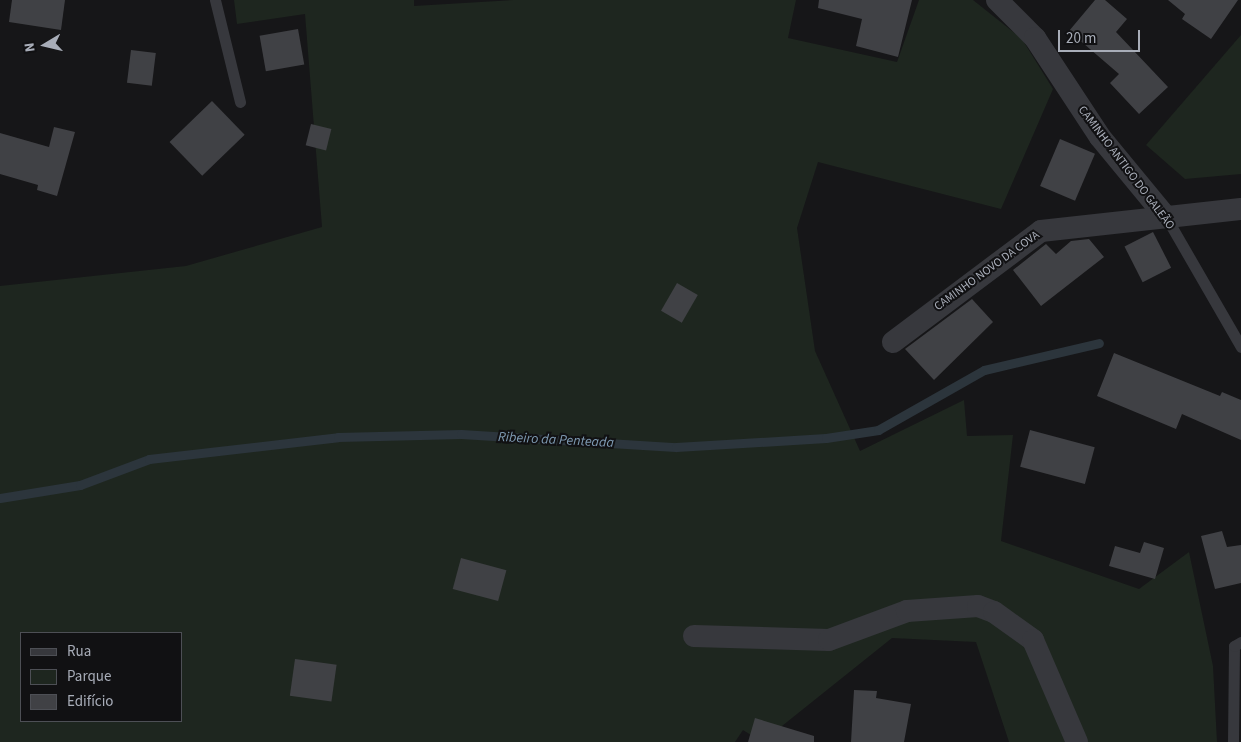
<!DOCTYPE html>
<meta charset="utf-8">
<style>
body{margin:0}
#map{position:relative;width:1241px;height:742px;overflow:hidden;background:#161618;font-family:"Source Sans 3",sans-serif}
div>[style]{position:absolute}
[style*='--x']{left:calc(var(--x)*1px);top:calc(var(--y)*1px);width:calc(var(--w)*1px);rotate:calc(var(--a)*1deg)}
.green>*{inset:0;background:#1e261f}
.stream>*{height:9px;margin:-4.5px;padding:0 4.5px;transform-origin:4.5px;border-radius:4.5px;background:#2c353c}
.building>*{inset:0;background:#404145;transform-origin:0 0}
.service>*{height:11px;margin:-5.5px;padding:0 5.5px;transform-origin:5.5px;border-radius:5.5px;background:#37383d}
.minor>*{height:22px;margin:-11px;padding:0 11px;transform-origin:11px;border-radius:11px;background:#37383d}
span{translate:-50% -50%;white-space:nowrap;text-align:center;line-height:1.15;-webkit-text-stroke:4px #111113;paint-order:stroke}
.street-label{font-size:12px;color:#a8adb8}
.water-label{font-size:14px;color:#7f9bb3;font-style:italic}
.legend{position:absolute;left:20px;top:632px;width:162px;height:90px;box-sizing:border-box;background:#111113;border:1px solid #4d4f55;margin:0;padding:6px 9px;list-style:none;font-size:15px;color:#a8adb8}
.legend li{display:flex;align-items:center;gap:10px;height:25px}
.legend b{width:25px;border:1px solid #4d4f55}
.north{position:absolute;left:20px;top:20px;width:50px;height:50px;-webkit-text-stroke:4px #111113;paint-order:stroke;rotate:261deg;font-size:14px;font-weight:700;line-height:20px;text-align:center;color:#a8adb8}
.north::after{content:'';display:block;margin:auto;width:18px;height:22px;background:#a8adb8;clip-path:polygon(50% 0,100% 100%,50% 72%,0 100%)}
.scale{position:absolute;left:1058px;top:30px;width:82px;height:22px;box-sizing:border-box;border:2px solid #a8adb8;border-top:0;padding-left:6px;font-size:15px;line-height:18px;white-space:nowrap;color:#a8adb8;-webkit-text-stroke:4px #111113;paint-order:stroke}
</style>
<div id="map">
<div class="green">
<div style="clip-path:polygon(evenodd,234px 0,414px 0,414px 6px,514px 0,796px 0,788px 38px,897px 62px,919px 0,973px 0,1022px 39px,1053px 89px,1001px 209px,818px 162px,797px 228px,815px 351px,860px 451px,964px 400px,967px 436px,1013px 435px,1001px 541px,1139px 589px,1189px 552px,1213px 666px,1217px 742px,1009px 742px,976px 642px,892px 638px,762px 742px,743px 730px,735px 742px,0 742px,0 286px,186px 266px,322px 227px,305px 14px,237px 24px,234px 0,21px 633px,181px 633px,181px 721px,21px 721px,21px 633px)"></div>
<div style="clip-path:polygon(1241px 35px,1241px 174px,1185px 179px,1146px 145px)"></div>
</div>
<div class="stream">
<div style="--x:0;--y:498;--w:81;--a:-9.2"></div>
<div style="--x:80;--y:485;--w:74;--a:-20.6"></div>
<div style="--x:149;--y:459;--w:190;--a:-6.6"></div>
<div style="--x:338;--y:437;--w:123;--a:-1.4"></div>
<div style="--x:461;--y:434;--w:215;--a:3.5"></div>
<div style="--x:676;--y:447;--w:150;--a:-3.4"></div>
<div style="--x:826;--y:438;--w:53;--a:-8.7"></div>
<div style="--x:878;--y:430;--w:122;--a:-29.5"></div>
<div style="--x:984;--y:370;--w:118;--a:-13.2"></div>
</div>
<div class="building">
<div style="clip-path:polygon(12px 0,65px 0,61px 30px,9px 22px)"></div>
<div style="clip-path:polygon(819px 0,912px 0,898px 57px,856px 46px,862px 19px,818px 8px)"></div>
<div style="clip-path:polygon(1095px 0,1105px 0,1127px 19px,1116px 32px,1168px 87px,1139px 114px,1110px 83px,1119px 74px,1069px 31px)"></div>
<div style="clip-path:polygon(1168px 0,1238px 0,1211px 39px,1182px 19px,1185px 14px)"></div>
<div style="left:298px;top:29px;width:36px;height:39px;rotate:80deg"></div>
<div style="left:131px;top:50px;width:25px;height:33px;rotate:7deg"></div>
<div style="left:212px;top:101px;width:47px;height:59px;rotate:46deg"></div>
<div style="left:311px;top:124px;width:21px;height:22px;rotate:14deg"></div>
<div style="clip-path:polygon(54px 127px,75px 132px,57px 196px,37px 190px,38px 185px,0 174px,0 133px,49px 147px)"></div>
<div style="left:1060px;top:139px;width:38px;height:51px;rotate:23deg"></div>
<div style="left:1153px;top:232px;width:40px;height:32px;rotate:63deg"></div>
<div style="clip-path:polygon(1089px 239px,1104px 257px,1041px 306px,1013px 270px,1046px 244px,1056px 254px,1071px 241px)"></div>
<div style="left:677px;top:283px;width:24px;height:32px;rotate:30deg"></div>
<div style="clip-path:polygon(972px 299px,993px 322px,934px 380px,905px 349px)"></div>
<div style="clip-path:polygon(1114px 353px,1220px 396px,1222px 392px,1241px 400px,1241px 440px,1182px 414px,1176px 429px,1097px 396px)"></div>
<div style="left:1030px;top:430px;width:67px;height:38px;rotate:15deg"></div>
<div style="clip-path:polygon(1222px 531px,1227px 547px,1241px 545px,1241px 583px,1215px 589px,1201px 536px)"></div>
<div style="clip-path:polygon(1144px 542px,1164px 548px,1155px 579px,1109px 566px,1115px 546px,1140px 553px)"></div>
<div style="left:461px;top:558px;width:47px;height:32px;rotate:15deg"></div>
<div style="left:295px;top:659px;width:42px;height:37px;rotate:8deg"></div>
<div style="clip-path:polygon(854px 690px,877px 691px,876px 698px,911px 704px,904px 742px,851px 742px)"></div>
<div style="clip-path:polygon(755px 718px,814px 736px,814px 742px,748px 742px)"></div>
</div>
<div class="service">
<div style="--x:215;--y:0;--w:105;--a:76.2"></div>
<div style="--x:1166;--y:217;--w:150;--a:60"></div>
<div style="--x:1233;--y:742;--w:96;--a:-89.4"></div>
<div style="--x:1234;--y:646;--w:8;--a:-30"></div>
</div>
<div class="minor">
<div style="--x:997;--y:0;--w:54;--a:45"></div>
<div style="--x:1035;--y:38;--w:118;--a:56.7"></div>
<div style="--x:1100;--y:137;--w:104;--a:50.5"></div>
<div style="--x:893;--y:342;--w:185;--a:-36.9"></div>
<div style="--x:1041;--y:231;--w:201;--a:-6.3"></div>
<div style="--x:694;--y:636;--w:135;--a:1.7"></div>
<div style="--x:829;--y:640;--w:83;--a:-20.4"></div>
<div style="--x:907;--y:611;--w:71;--a:-4"></div>
<div style="--x:978;--y:606;--w:17;--a:21"></div>
<div style="--x:994;--y:612;--w:48;--a:35.7"></div>
<div style="--x:1033;--y:640;--w:111;--a:66.7"></div>
</div>
<div class="street-label">
<span style="left:1126px;top:168px;rotate:53deg">CAMINHO ANTIGO DO GALEÃO</span>
<span style="left:987px;top:271px;rotate:-36deg">CAMINHO NOVO DA COVA</span>
</div>
<div class="water-label">
<span style="left:556px;top:440px;rotate:3deg">Ribeiro da Penteada</span>
</div>
<ul class="legend">
<li><b style="height:6px;background:#37383d"></b>Rua</li>
<li><b style="height:14px;background:#1e261f"></b>Parque</li>
<li><b style="height:14px;background:#404145"></b>Edifício</li>
</ul>
<div class="north">N</div>
<div class="scale">20 m</div>
</div>
